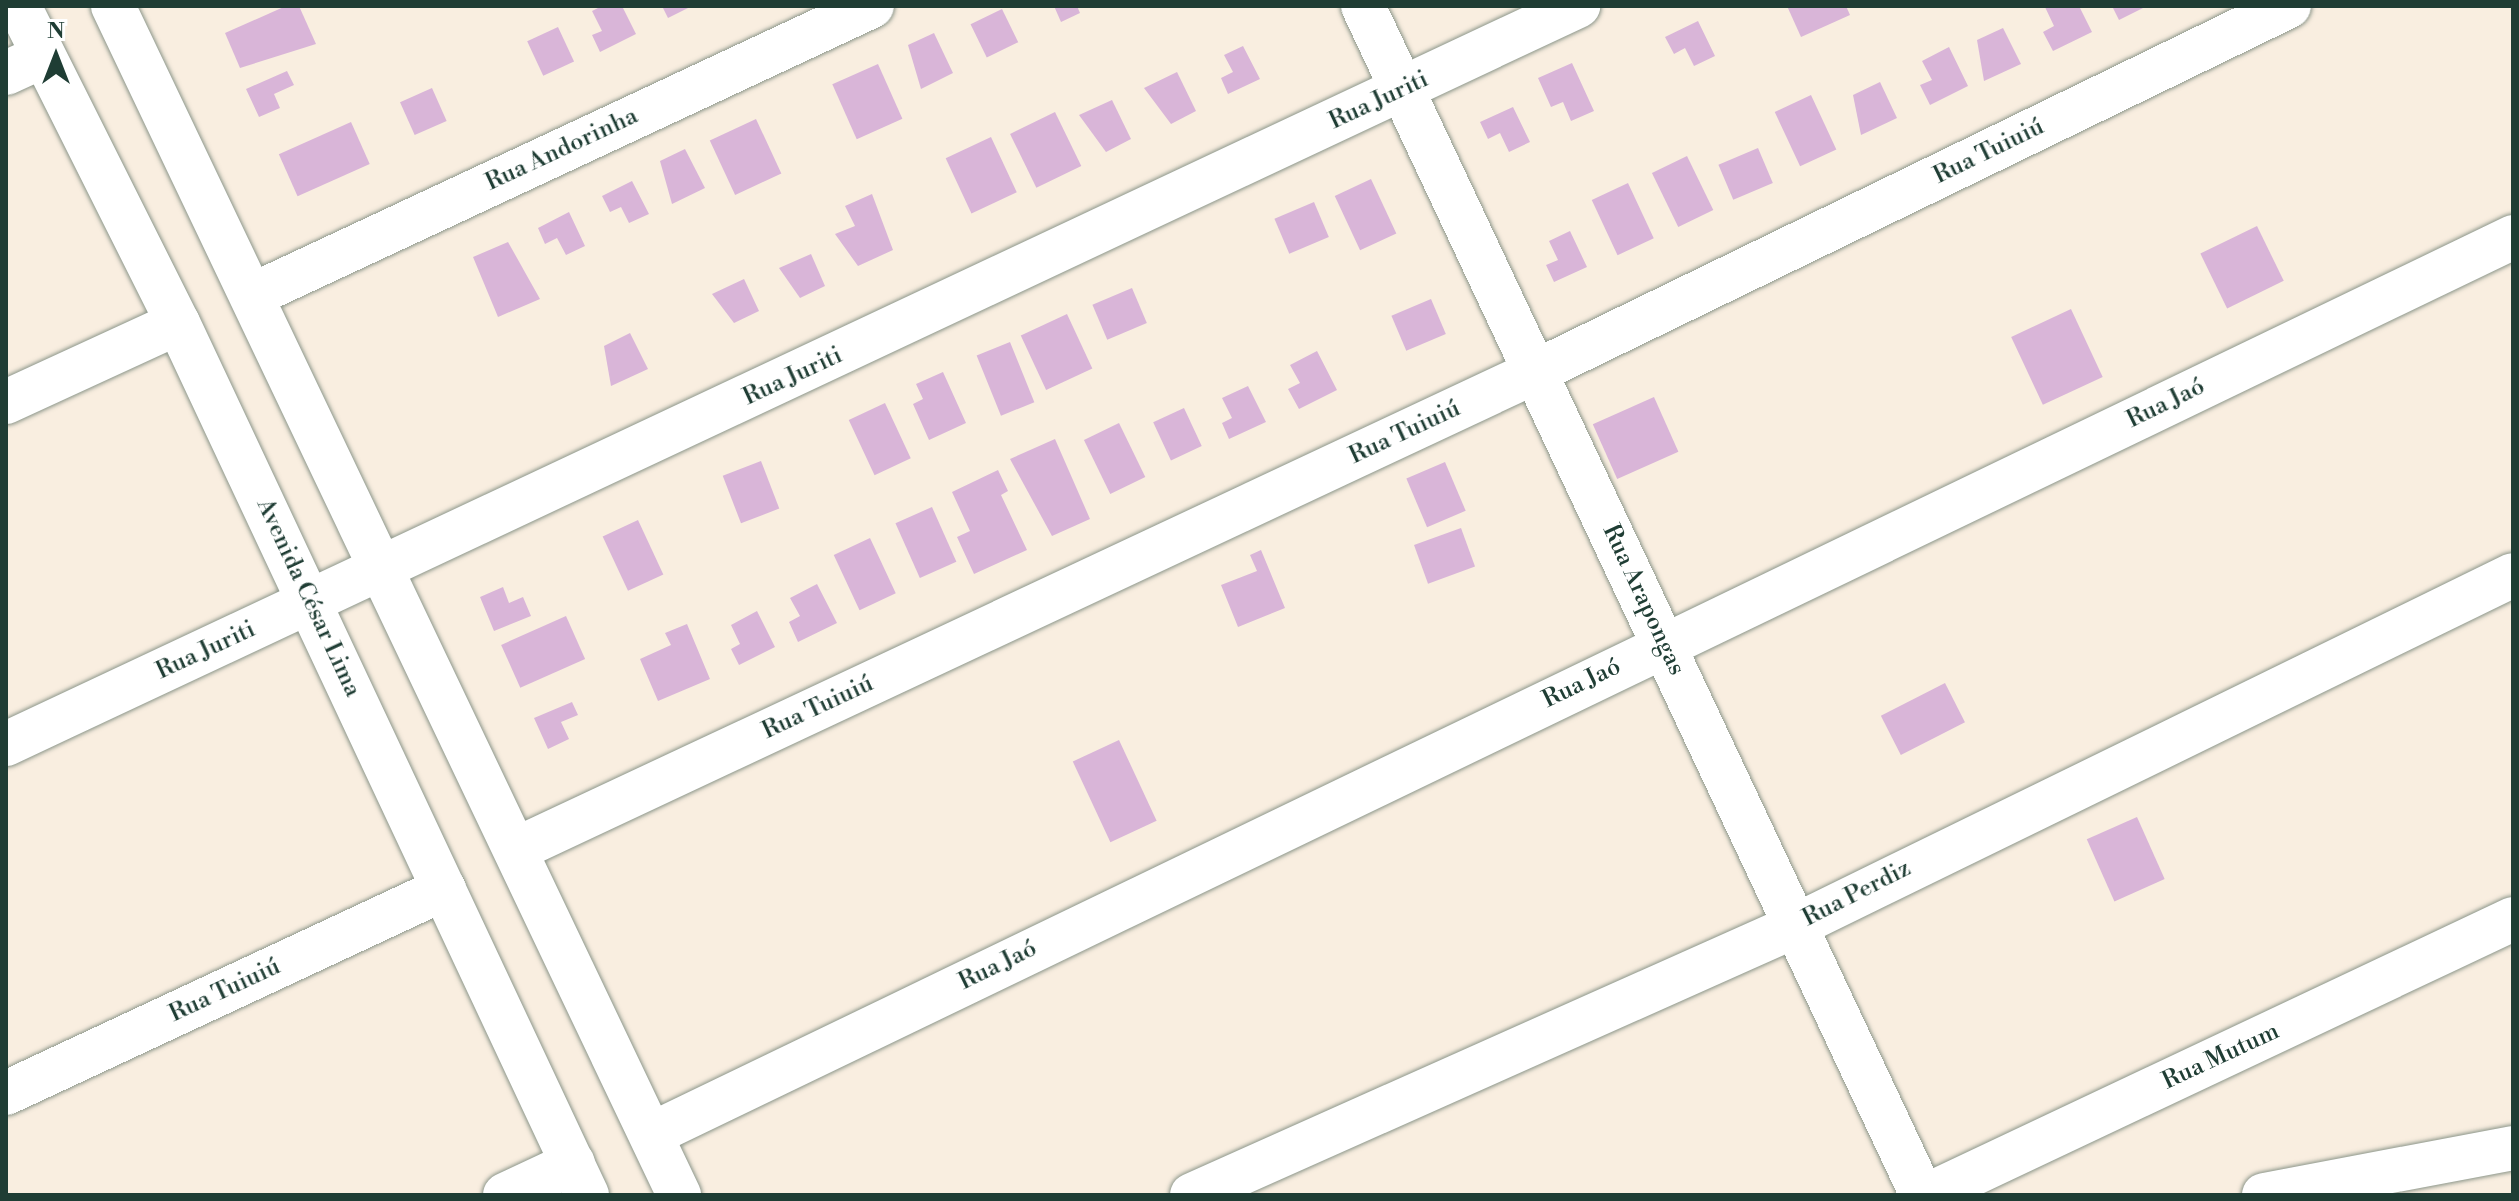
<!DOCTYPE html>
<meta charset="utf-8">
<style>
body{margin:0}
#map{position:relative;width:2519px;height:1201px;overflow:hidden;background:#f9eee0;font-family:"Libre Bodoni",serif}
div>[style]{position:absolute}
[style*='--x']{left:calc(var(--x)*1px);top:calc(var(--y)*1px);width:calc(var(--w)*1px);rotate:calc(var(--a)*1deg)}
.building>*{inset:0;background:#d9b5d8;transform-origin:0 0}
.roads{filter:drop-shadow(0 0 2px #8c968a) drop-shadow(0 0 2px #8c968a)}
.street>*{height:44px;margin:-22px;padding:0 22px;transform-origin:22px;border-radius:22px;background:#fff}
.secondary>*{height:44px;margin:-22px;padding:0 22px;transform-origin:22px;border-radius:22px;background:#fff}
span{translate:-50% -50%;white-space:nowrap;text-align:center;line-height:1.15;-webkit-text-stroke:6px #fff;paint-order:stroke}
.street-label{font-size:24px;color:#1f3d34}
.frame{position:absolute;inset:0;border:8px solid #1f3d34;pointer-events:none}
.north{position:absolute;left:16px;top:16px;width:80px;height:80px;-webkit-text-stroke:6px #fff;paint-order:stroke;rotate:0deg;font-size:22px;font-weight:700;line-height:32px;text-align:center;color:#1f3d34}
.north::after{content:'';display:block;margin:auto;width:28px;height:36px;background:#1f3d34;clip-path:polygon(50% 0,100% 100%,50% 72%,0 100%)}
</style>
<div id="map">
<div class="building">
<div style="clip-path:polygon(286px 6px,299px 6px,316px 44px,240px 68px,225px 33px)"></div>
<div style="clip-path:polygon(602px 6px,622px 6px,636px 34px,600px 52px,592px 35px,602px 31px,592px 11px)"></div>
<div style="clip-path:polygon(662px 6px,692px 6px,668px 18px)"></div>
<div style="clip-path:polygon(1054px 6px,1077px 6px,1080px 13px,1061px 22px)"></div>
<div style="clip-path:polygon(1787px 6px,1846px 6px,1850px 15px,1801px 37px)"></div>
<div style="clip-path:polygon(2079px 6px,2092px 32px,2053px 51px,2043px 32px,2054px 26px,2045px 7px)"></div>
<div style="clip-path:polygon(2112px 6px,2147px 6px,2119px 20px)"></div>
<div style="left:1002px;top:9px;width:37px;height:35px;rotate:64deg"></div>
<div style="clip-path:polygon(1698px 21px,1715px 56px,1694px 66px,1685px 48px,1674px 54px,1665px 37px)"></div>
<div style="left:558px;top:27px;width:38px;height:34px;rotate:65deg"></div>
<div style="clip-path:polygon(2003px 28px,2021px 64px,1984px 81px,1977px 40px)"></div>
<div style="clip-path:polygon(934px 33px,953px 73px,921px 89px,908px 45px)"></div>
<div style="clip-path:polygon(1243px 46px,1260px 79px,1228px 94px,1221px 78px,1233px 72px,1224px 55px)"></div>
<div style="clip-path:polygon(1949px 47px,1968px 86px,1930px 105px,1920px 85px,1932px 80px,1922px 61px)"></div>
<div style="clip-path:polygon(1572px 63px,1594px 111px,1571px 121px,1563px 102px,1551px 107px,1538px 78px)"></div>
<div style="left:878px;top:64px;width:60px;height:50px;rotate:66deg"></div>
<div style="clip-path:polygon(287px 71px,294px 85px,274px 94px,280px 108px,259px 117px,246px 89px)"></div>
<div style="clip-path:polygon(1177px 72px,1196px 111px,1171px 124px,1144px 88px)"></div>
<div style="clip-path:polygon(1880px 82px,1897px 118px,1861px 135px,1853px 95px)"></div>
<div style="left:432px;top:88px;width:36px;height:35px;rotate:66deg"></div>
<div style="left:1811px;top:95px;width:60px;height:40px;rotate:65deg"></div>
<div style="clip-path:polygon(1112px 100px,1131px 139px,1106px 152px,1079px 115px)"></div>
<div style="clip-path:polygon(1513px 107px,1530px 142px,1509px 152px,1500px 133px,1488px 139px,1480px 122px)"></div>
<div style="left:1055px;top:112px;width:60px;height:50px;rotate:64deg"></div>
<div style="left:756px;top:119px;width:60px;height:51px;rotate:65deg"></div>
<div style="left:351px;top:122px;width:46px;height:79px;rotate:66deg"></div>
<div style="left:991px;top:137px;width:61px;height:50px;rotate:65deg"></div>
<div style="left:1758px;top:148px;width:38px;height:43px;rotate:67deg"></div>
<div style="clip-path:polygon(685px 149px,705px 188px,672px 204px,660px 161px)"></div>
<div style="left:1687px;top:156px;width:60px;height:39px;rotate:64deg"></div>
<div style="left:1371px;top:179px;width:60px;height:40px;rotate:65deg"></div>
<div style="clip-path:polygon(632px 181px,649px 214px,629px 223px,621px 207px,610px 212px,602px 196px)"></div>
<div style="left:1628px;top:183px;width:61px;height:40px;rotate:65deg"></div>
<div style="clip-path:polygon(872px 194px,893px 250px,858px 266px,835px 234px,855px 226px,845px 206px)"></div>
<div style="left:1314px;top:202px;width:38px;height:43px;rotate:67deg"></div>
<div style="clip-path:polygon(569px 212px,585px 246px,566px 255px,557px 238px,545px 244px,538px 228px)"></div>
<div style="left:2257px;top:226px;width:61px;height:63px;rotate:64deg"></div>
<div style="clip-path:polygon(1570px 231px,1587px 267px,1554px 282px,1546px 265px,1558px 260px,1549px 241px)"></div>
<div style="clip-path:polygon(508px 242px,540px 299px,498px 317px,473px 257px)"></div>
<div style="clip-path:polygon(811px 254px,825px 286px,800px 298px,779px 268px)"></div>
<div style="clip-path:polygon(744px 279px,759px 311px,734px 323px,712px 294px)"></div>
<div style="left:1132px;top:288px;width:38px;height:43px;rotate:67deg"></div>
<div style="left:1431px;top:299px;width:38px;height:43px;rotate:67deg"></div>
<div style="left:2071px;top:309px;width:75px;height:66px;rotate:65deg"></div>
<div style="left:1067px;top:314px;width:60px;height:51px;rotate:65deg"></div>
<div style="clip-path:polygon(630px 333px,648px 369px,611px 386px,604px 346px)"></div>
<div style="left:1010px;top:342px;width:65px;height:36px;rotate:68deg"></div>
<div style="clip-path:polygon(1317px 351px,1337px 390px,1299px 409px,1288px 389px,1300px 383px,1290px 365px)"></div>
<div style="clip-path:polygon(943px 372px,966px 423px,929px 440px,913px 404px,923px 399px,916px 384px)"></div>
<div style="clip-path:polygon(1248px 386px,1266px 422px,1229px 439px,1222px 423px,1232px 418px,1222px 398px)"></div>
<div style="left:1654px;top:397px;width:60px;height:67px;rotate:66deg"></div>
<div style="left:885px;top:403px;width:61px;height:40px;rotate:65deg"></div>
<div style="left:1184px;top:408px;width:42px;height:34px;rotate:65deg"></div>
<div style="left:1119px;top:423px;width:60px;height:39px;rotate:64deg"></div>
<div style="clip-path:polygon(1055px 439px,1090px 519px,1052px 536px,1010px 459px)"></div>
<div style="left:761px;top:461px;width:51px;height:41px;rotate:69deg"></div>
<div style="left:1445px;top:462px;width:53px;height:42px;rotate:67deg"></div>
<div style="clip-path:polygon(998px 470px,1008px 491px,1001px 495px,1027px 550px,974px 574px,957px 537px,970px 531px,952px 492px)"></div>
<div style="left:932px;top:507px;width:60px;height:40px;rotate:66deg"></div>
<div style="left:638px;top:520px;width:60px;height:39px;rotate:65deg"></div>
<div style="left:1461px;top:528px;width:41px;height:50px;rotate:70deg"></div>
<div style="left:870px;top:538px;width:61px;height:40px;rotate:65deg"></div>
<div style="clip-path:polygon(1261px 550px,1285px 608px,1238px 627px,1221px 585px,1257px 571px,1250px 555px)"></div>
<div style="clip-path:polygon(817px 584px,837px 623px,798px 642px,789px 622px,800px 616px,790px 598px)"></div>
<div style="clip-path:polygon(503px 587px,509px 603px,523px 597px,531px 616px,494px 631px,480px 597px)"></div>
<div style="clip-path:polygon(757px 611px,775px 647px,739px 665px,731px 649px,740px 644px,731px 625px)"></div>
<div style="left:566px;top:616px;width:47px;height:71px;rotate:66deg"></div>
<div style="clip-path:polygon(687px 624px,710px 679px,658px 701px,640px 659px,671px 645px,665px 633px)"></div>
<div style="left:1945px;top:683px;width:44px;height:72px;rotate:63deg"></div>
<div style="clip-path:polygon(572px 702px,578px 715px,561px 722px,569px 739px,548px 749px,534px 718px)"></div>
<div style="left:1119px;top:740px;width:89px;height:51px;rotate:65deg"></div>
<div style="left:2137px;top:817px;width:68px;height:55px;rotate:66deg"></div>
</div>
<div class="roads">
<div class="street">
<div style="--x:1363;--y:6;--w:1314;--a:64.82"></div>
<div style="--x:6;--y:73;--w:41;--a:-24.7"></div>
<div style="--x:253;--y:295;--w:683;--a:-25.03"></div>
<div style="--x:6;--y:402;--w:189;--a:-24.7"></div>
<div style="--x:6;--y:744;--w:1737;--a:-25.15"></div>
<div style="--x:517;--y:849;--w:1124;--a:-25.11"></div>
<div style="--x:1535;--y:372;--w:838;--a:-25.89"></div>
<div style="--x:6;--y:1093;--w:483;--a:-25"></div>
<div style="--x:652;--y:1134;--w:2066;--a:-25.73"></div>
<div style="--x:505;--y:1195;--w:75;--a:-25.2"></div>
<div style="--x:1192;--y:1195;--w:660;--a:-24.04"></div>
<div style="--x:1795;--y:926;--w:799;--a:-26.05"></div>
<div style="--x:1928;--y:1195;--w:647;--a:-25.26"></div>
<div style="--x:2264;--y:1195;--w:253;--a:-10.7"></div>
</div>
<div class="secondary">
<div style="--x:19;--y:6;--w:355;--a:63.4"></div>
<div style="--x:178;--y:323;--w:963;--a:64.87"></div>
<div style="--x:113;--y:6;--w:1317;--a:64.54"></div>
</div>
</div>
<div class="street-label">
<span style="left:1379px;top:101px;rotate:-25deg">Rua Juriti</span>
<span style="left:562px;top:150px;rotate:-25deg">Rua Andorinha</span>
<span style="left:1989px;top:152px;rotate:-26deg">Rua Tuiuiú</span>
<span style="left:793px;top:377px;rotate:-25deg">Rua Juriti</span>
<span style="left:2166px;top:404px;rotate:-26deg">Rua Jaó</span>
<span style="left:1405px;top:433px;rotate:-25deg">Rua Tuiuiú</span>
<span style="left:308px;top:598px;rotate:65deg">Avenida César Lima</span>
<span style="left:1643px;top:600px;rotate:65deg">Rua Arapongas</span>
<span style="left:206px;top:651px;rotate:-25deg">Rua Juriti</span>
<span style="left:1582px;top:684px;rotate:-26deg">Rua Jaó</span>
<span style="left:818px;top:708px;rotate:-25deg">Rua Tuiuiú</span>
<span style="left:1857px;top:894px;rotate:-27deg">Rua Perdiz</span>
<span style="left:998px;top:966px;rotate:-26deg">Rua Jaó</span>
<span style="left:225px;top:991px;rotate:-25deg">Rua Tuiuiú</span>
<span style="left:2221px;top:1057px;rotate:-25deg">Rua Mutum</span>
</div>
<div class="frame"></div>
<div class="north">N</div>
</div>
